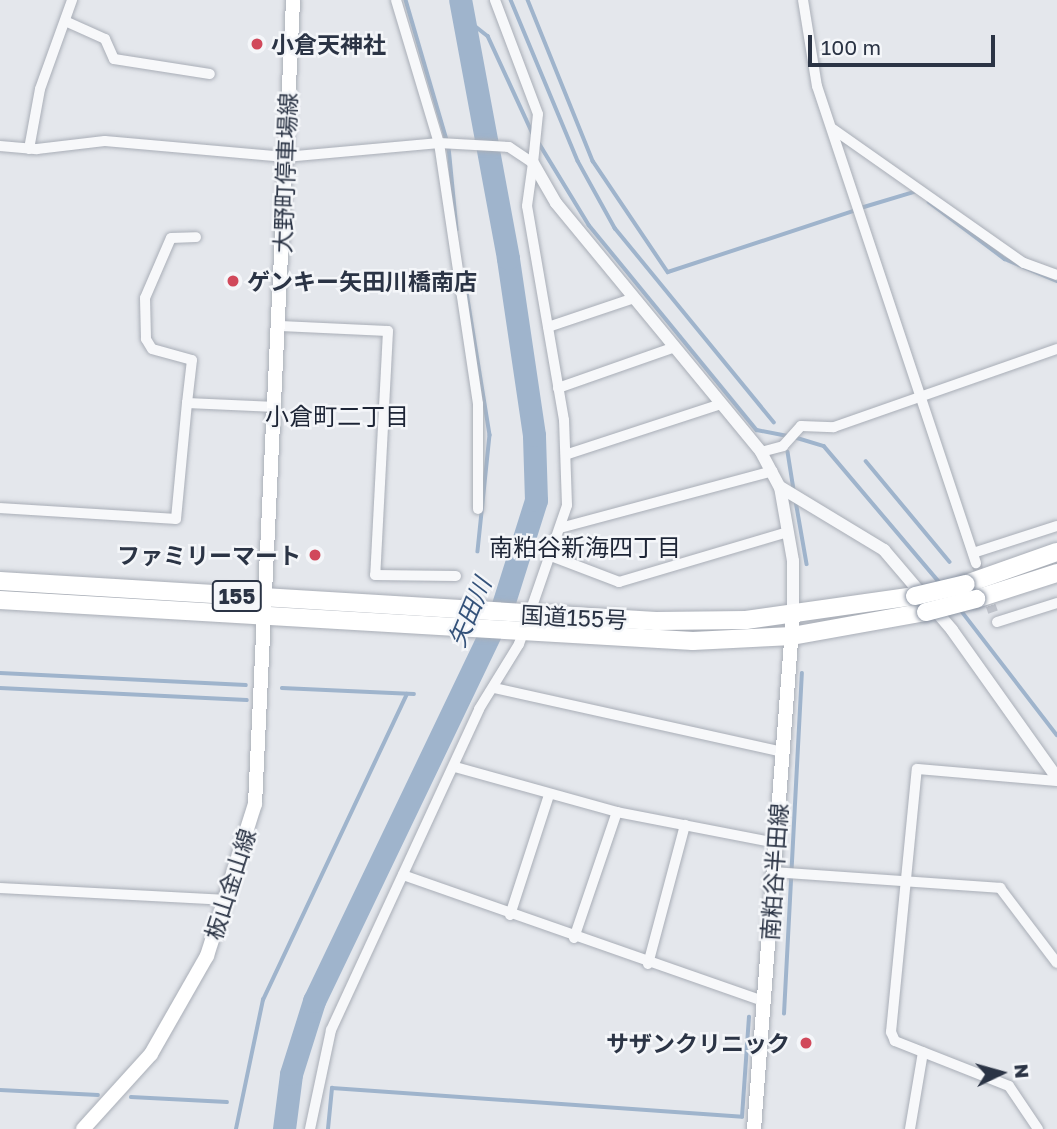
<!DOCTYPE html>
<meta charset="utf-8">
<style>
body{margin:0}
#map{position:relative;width:1057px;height:1129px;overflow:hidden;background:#e4e7ec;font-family:"Golos Text","Noto Sans JP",sans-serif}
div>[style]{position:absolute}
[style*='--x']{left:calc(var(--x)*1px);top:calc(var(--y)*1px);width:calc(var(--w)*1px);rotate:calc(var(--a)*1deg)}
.stream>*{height:3.5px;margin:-1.75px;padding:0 1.75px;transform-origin:1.75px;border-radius:1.75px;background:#9fb4cc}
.river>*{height:23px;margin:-11.5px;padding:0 11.5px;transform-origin:11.5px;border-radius:11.5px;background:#9fb4cc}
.minor-tunnel>*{height:10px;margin-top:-5px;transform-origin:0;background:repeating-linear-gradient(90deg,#bfc3cb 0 10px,transparent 0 15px)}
.roads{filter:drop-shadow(0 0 2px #a9aeb7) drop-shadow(0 0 2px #a9aeb7)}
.minor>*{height:10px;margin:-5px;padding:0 5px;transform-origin:5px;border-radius:5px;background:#f7f8fa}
.tertiary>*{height:12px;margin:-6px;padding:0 6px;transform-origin:6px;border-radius:6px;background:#f7f8fa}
.secondary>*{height:14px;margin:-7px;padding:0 7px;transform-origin:7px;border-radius:7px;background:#fff}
.trunk>*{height:18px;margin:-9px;padding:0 9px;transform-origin:9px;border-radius:9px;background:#fff}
.bridges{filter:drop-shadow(0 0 2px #8b94a3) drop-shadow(0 0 2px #8b94a3)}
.trunk-bridge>*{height:18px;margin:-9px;padding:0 9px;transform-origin:9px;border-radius:9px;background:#fff}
.dots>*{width:19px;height:19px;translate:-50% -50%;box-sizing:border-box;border:4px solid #f4f6f9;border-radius:50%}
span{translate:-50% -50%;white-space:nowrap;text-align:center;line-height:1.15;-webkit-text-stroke:5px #f4f6f9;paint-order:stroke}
.shield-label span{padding:2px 5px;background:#f4f6f9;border:2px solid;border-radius:5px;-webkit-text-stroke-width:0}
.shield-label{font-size:21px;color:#2b3445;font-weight:700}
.poi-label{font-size:23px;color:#2b3445;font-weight:700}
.left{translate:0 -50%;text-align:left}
.right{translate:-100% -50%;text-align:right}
.street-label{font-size:23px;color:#2b3445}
.neighbourhood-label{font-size:24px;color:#1d2536}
.water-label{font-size:24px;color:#34527a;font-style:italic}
.north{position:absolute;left:966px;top:1038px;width:70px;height:70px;-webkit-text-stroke:5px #f4f6f9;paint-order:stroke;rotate:85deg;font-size:19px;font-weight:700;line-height:28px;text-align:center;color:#2b3445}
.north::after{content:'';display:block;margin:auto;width:24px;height:32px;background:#2b3445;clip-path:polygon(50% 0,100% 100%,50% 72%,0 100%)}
.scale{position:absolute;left:808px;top:35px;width:187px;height:32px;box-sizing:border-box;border:4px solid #2b3445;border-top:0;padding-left:9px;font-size:21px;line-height:24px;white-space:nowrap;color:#2b3445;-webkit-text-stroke:5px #f4f6f9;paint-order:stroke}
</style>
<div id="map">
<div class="stream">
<div style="--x:406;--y:0;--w:146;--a:73.7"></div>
<div style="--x:511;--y:0;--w:174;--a:67.4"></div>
<div style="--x:578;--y:161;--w:77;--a:61.1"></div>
<div style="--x:615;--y:228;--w:251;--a:50.7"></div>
<div style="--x:528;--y:0;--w:174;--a:68"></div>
<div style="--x:593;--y:161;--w:134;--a:56"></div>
<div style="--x:668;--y:272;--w:195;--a:-18.2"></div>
<div style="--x:466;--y:19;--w:28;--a:38"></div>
<div style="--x:488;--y:36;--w:108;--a:65.3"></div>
<div style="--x:539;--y:143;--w:96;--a:58.6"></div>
<div style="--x:589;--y:225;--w:265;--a:50.7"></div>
<div style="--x:757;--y:430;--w:31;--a:11"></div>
<div style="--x:449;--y:147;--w:83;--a:84.5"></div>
<div style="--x:929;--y:202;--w:95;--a:36.9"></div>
<div style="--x:1005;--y:259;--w:56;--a:22.9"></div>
<div style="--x:864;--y:207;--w:52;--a:-16.7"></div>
<div style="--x:467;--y:293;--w:144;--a:80.8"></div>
<div style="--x:490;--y:435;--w:117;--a:95.9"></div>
<div style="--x:794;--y:437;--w:31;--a:17"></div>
<div style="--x:824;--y:446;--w:181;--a:49.7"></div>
<div style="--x:788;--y:452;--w:38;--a:81"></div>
<div style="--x:866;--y:461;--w:131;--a:50.3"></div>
<div style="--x:796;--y:501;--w:64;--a:80.1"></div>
<div style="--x:960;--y:609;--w:159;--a:52.4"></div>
<div style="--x:0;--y:673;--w:246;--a:2.8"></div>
<div style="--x:0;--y:688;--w:247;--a:2.8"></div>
<div style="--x:282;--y:688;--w:132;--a:2.6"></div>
<div style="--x:784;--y:1014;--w:341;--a:-87"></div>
<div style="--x:0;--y:1090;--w:98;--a:2.9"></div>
<div style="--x:131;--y:1097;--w:96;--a:3"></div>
<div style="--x:236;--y:1129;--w:132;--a:-78.2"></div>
<div style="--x:263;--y:1000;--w:338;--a:-64.8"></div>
<div style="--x:328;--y:1129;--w:41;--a:-84.4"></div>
<div style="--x:332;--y:1088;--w:411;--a:4"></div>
<div style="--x:742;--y:1117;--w:100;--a:-86"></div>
</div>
<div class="river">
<div style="--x:284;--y:1129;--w:55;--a:-82.7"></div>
<div style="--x:291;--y:1074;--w:77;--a:-72.5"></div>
<div style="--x:314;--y:1001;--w:436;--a:-64.4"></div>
<div style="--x:502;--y:608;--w:113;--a:-72.5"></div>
<div style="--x:536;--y:500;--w:65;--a:-91.8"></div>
<div style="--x:534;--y:435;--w:179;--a:-98.4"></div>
<div style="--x:508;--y:258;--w:262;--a:-100.5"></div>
</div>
<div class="minor-tunnel">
<div style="--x:976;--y:563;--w:52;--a:70.9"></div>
</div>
<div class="roads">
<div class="minor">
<div style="--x:396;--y:0;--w:149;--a:73.3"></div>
<div style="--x:439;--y:143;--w:264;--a:81.5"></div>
<div style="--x:478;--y:404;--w:105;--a:90"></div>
<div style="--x:803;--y:0;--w:87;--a:80.8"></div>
<div style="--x:817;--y:86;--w:503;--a:71.57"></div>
<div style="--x:65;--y:21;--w:44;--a:24.2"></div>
<div style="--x:105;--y:39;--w:22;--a:66"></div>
<div style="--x:114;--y:59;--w:97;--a:8.9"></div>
<div style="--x:833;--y:129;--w:233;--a:35.1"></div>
<div style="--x:1024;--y:263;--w:35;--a:20"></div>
<div style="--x:0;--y:146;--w:37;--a:5"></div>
<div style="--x:37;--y:149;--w:68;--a:-6.7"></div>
<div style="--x:105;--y:141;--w:181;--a:5.1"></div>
<div style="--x:285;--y:157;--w:155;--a:-5.2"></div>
<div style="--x:439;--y:143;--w:70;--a:3.3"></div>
<div style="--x:509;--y:147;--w:29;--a:34"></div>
<div style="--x:533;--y:163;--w:49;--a:-84.2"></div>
<div style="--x:538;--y:114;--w:122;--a:-110.7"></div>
<div style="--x:29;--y:149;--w:61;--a:-79.6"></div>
<div style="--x:40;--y:89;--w:95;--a:-70.2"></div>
<div style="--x:280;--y:326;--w:108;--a:2.7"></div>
<div style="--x:388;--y:331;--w:244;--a:93"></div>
<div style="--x:375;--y:575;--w:81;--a:0.7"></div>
<div style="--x:548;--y:327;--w:91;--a:-18.6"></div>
<div style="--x:558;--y:388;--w:124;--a:-19.3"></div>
<div style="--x:187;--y:403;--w:43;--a:-83.4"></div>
<div style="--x:192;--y:360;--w:41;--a:-164.6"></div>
<div style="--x:152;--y:349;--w:12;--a:-121"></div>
<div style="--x:146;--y:339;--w:41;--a:-91.4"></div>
<div style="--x:145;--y:298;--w:65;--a:-66.6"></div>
<div style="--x:171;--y:238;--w:25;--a:-2"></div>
<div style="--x:761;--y:452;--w:23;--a:-15"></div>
<div style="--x:783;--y:446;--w:27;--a:-48"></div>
<div style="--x:801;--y:426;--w:33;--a:2"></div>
<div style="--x:834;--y:427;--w:236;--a:-19.3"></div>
<div style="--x:568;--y:454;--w:161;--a:-18.1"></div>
<div style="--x:0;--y:508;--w:176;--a:3.6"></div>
<div style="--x:176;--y:519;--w:117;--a:-84.6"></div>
<div style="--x:187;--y:403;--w:89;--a:2.6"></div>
<div style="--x:560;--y:528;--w:220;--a:-15"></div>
<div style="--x:973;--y:553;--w:88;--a:-17.8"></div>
<div style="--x:551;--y:556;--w:73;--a:20.9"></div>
<div style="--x:619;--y:582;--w:176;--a:-16.5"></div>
<div style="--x:997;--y:622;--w:63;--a:-17.6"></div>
<div style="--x:494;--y:688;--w:295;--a:12.5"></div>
<div style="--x:455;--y:767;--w:168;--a:15.5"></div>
<div style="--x:617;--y:812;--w:162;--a:11"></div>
<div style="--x:774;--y:872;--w:227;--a:4"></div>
<div style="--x:1000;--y:888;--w:94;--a:52.8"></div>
<div style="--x:403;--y:875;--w:381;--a:19.3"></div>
<div style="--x:0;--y:888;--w:228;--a:3"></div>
<div style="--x:510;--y:915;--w:126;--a:-72"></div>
<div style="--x:574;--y:938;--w:133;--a:-71.2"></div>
<div style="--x:648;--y:964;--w:144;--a:-75.1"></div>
<div style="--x:310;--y:1129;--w:101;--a:-78"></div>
<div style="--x:331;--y:1030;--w:353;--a:-65.2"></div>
<div style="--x:479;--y:709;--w:76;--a:-58.4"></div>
<div style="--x:519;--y:644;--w:147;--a:-70.9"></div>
<div style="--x:567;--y:505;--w:85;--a:-92"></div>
<div style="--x:564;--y:420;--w:217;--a:-99.8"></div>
<div style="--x:527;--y:206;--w:43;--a:-82.1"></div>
<div style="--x:910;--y:1129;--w:78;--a:-80.4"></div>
<div style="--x:1038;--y:1129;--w:52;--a:-124"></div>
<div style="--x:1009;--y:1086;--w:123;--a:-158.5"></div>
<div style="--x:895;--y:1041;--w:10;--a:-114"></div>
<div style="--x:891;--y:1032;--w:264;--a:-84.4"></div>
<div style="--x:917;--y:769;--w:141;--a:4.9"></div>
</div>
<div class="tertiary">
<div style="--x:533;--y:163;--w:46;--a:60.1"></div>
<div style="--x:556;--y:203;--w:323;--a:50.5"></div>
<div style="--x:761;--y:452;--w:40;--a:62"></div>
<div style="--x:780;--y:487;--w:122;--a:31.2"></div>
<div style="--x:884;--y:550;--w:105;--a:49.6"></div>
<div style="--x:952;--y:630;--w:181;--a:54.6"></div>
<div style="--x:780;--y:487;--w:75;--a:80"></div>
<div style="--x:793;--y:561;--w:54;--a:90"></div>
</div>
<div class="secondary">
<div style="--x:83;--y:1129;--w:101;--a:-47.8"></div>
<div style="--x:151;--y:1054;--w:113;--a:-60.3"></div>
<div style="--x:207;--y:956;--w:159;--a:-72.5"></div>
<div style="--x:255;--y:804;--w:805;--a:-87.29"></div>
<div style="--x:754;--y:1129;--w:515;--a:-85.66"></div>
</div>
<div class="trunk">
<div style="--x:0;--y:581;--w:657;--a:3.49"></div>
<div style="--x:656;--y:621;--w:90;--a:-0.6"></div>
<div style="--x:746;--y:620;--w:171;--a:-8.1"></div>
<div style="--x:966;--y:584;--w:96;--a:-19.4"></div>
<div style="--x:976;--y:599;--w:85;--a:-17.8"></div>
<div style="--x:0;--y:600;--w:694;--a:3.39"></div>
<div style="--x:693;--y:641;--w:99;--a:-2.9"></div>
<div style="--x:792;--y:636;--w:136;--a:-10.2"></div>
</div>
</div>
<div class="bridges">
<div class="trunk-bridge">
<div style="--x:915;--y:596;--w:52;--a:-13.2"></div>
<div style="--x:926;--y:612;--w:52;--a:-14.6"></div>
</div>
</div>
<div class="dots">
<div style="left:257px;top:44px;background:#d1495b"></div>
<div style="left:233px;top:281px;background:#d1495b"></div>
<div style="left:315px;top:555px;background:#d1495b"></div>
<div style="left:806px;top:1043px;background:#d1495b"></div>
</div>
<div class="shield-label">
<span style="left:237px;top:596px">155</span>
</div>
<div class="poi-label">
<span class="left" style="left:271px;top:44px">小倉天神社</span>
<span class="left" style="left:247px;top:281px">ゲンキー矢田川橋南店</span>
<span class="right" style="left:301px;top:555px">ファミリーマート</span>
<span class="right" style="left:790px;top:1043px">サザンクリニック</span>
</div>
<div class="street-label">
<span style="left:285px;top:173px;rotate:-88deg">大野町停車場線</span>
<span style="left:574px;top:617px;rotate:3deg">国道155号</span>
<span style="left:774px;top:872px;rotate:-86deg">南粕谷半田線</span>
<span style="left:230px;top:884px;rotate:-72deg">板山金山線</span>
</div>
<div class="neighbourhood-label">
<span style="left:337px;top:416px">小倉町二丁目</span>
<span style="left:585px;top:547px">南粕谷新海四丁目</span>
</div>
<div class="water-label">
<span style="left:469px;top:612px;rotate:-67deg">矢田川</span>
</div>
<div class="north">N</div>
<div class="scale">100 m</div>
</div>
